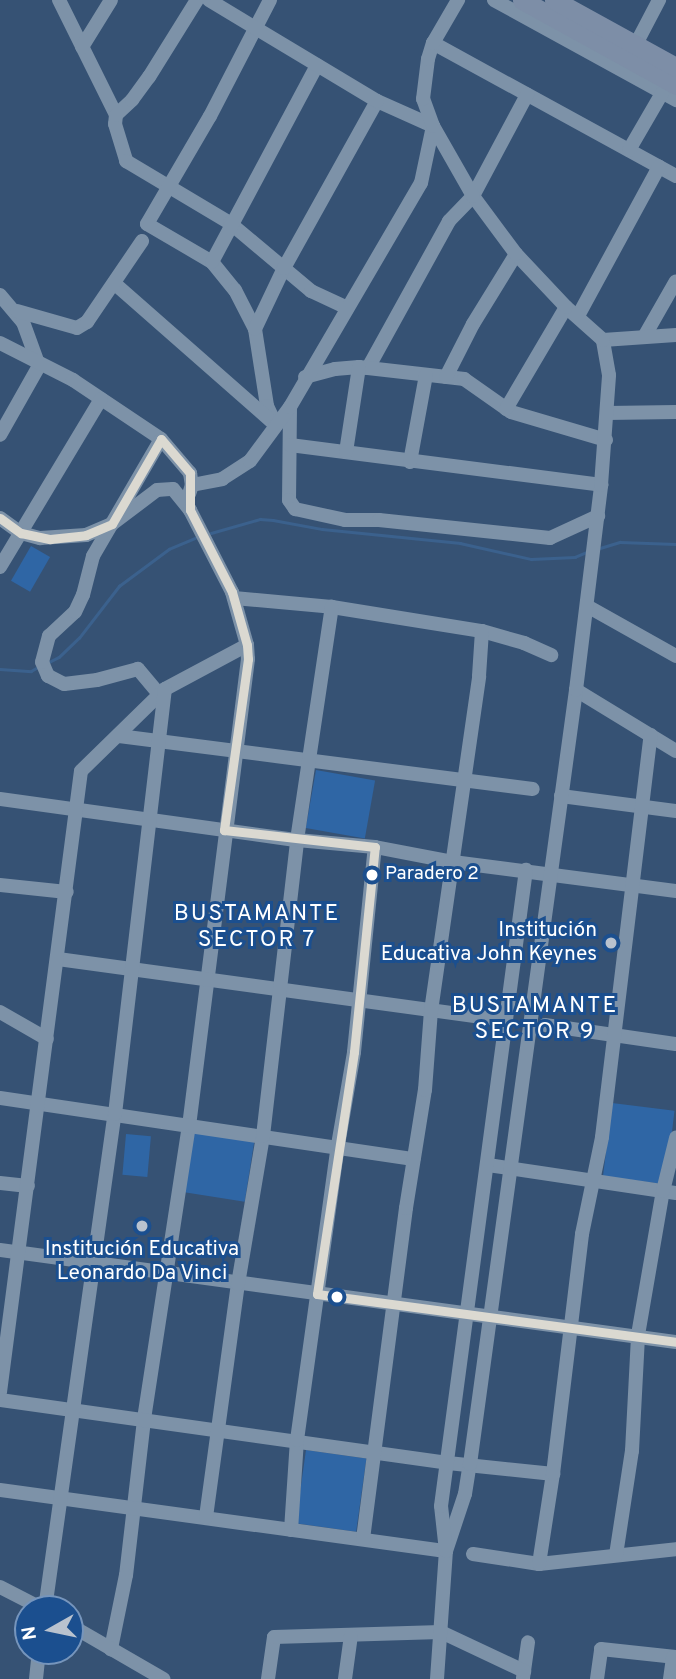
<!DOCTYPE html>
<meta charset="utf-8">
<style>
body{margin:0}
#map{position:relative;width:676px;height:1679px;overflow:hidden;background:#365274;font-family:Overpass,sans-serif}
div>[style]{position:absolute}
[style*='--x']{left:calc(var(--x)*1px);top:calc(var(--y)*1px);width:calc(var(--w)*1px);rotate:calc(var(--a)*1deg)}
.green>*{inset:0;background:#2f66a5;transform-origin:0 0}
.stream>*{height:2.5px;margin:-1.25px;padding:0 1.25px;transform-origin:1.25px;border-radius:1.25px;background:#3b618d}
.minor>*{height:14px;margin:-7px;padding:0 7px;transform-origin:7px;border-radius:7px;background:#7d92a8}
.major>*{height:19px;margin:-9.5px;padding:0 9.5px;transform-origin:9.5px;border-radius:9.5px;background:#7d8ea7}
.bus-1>*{height:9px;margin:-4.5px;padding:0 4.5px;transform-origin:4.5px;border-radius:4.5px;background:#dbd9d1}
.dots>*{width:19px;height:19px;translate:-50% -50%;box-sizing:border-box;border:4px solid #1b4f8f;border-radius:50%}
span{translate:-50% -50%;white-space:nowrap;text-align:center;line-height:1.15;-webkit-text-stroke:6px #1b4f8f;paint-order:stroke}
.bus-label{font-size:19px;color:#fff}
.left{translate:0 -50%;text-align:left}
.poi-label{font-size:21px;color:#fff}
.right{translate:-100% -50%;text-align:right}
.neighbourhood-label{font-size:23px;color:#fff;letter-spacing:2px}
.north{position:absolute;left:14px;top:1595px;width:70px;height:70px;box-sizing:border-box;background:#1b4f8f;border:2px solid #7695bc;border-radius:50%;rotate:261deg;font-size:19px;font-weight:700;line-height:28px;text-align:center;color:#fff}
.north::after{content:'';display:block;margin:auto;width:24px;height:32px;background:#b9c2ce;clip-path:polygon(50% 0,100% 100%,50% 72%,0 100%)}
</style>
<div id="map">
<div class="green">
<div style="left:31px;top:546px;width:22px;height:40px;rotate:30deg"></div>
<div style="left:316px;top:770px;width:60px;height:59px;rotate:10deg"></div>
<div style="left:612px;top:1103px;width:63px;height:74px;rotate:7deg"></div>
<div style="left:194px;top:1132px;width:61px;height:61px;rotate:9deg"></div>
<div style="left:126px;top:1134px;width:25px;height:41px;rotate:5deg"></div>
<div style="left:306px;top:1450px;width:61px;height:74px;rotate:8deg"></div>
</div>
<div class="stream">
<div style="--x:211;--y:533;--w:51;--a:-15.9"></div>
<div style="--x:260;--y:519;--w:13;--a:4"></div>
<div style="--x:273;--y:520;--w:50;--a:10.4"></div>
<div style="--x:322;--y:529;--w:139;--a:5.8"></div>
<div style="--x:460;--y:543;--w:73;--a:12.7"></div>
<div style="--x:531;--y:559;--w:44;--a:-2.6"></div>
<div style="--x:575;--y:557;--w:13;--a:-23"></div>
<div style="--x:600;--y:548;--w:21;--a:-17"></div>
<div style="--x:620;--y:542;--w:56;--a:2"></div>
<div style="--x:47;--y:663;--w:13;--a:-27"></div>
<div style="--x:59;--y:657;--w:28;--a:-44"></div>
<div style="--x:79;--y:638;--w:66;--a:-52.4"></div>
<div style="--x:119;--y:586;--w:62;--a:-36.5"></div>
<div style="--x:169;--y:549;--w:28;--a:-23"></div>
<div style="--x:0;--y:669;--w:31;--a:4"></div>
<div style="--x:31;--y:671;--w:8;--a:-30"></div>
</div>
<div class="minor">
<div style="--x:59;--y:0;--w:128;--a:63.6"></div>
<div style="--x:116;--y:115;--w:9;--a:96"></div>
<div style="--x:115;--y:124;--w:39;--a:73"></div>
<div style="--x:126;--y:161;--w:121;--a:30.8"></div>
<div style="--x:230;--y:223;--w:106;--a:40"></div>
<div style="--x:311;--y:291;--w:40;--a:25"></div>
<div style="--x:270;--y:0;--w:131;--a:117.3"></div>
<div style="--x:210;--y:116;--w:125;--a:120.3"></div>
<div style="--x:147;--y:224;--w:75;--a:30.3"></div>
<div style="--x:212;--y:262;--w:36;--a:51"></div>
<div style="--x:235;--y:290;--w:44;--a:62.9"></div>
<div style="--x:255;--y:329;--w:78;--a:81.1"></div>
<div style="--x:267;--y:406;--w:21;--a:65"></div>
<div style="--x:494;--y:0;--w:208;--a:28.8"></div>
<div style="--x:433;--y:43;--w:277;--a:28.7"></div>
<div style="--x:636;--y:44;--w:50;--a:-62.4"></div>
<div style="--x:82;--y:47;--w:55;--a:-58.3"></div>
<div style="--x:116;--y:115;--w:22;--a:-43"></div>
<div style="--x:132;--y:100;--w:29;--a:-54"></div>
<div style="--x:149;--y:77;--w:91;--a:-58.1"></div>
<div style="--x:629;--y:150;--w:66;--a:-59.9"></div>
<div style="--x:212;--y:262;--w:223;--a:-61.9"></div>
<div style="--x:114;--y:283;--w:209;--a:41.3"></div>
<div style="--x:0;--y:295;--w:35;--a:50"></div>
<div style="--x:23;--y:322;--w:47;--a:70"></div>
<div style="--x:39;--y:366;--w:79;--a:119.5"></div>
<div style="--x:17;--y:311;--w:62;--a:15.8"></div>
<div style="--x:77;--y:328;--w:12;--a:-31"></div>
<div style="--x:87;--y:322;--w:98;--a:-55.8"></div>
<div style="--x:578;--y:316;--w:170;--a:-61.5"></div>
<div style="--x:255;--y:329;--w:68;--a:-64.6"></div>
<div style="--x:284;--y:268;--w:191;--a:-60.9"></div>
<div style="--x:644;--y:337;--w:64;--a:-60.3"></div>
<div style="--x:603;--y:340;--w:73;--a:-3.9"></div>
<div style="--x:0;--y:343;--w:82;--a:26.9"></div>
<div style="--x:73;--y:380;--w:106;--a:33.8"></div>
<div style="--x:161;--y:439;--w:45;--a:49.5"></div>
<div style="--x:190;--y:473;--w:12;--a:81"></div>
<div style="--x:192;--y:485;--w:9;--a:108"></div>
<div style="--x:368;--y:368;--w:168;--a:-61.1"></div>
<div style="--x:449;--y:221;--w:35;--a:-46"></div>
<div style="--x:473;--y:196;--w:115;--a:-61.9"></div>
<div style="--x:305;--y:377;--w:31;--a:-15"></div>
<div style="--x:335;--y:369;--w:24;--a:-5"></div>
<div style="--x:359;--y:367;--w:106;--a:6.5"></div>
<div style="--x:464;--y:379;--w:57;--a:35.1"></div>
<div style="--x:511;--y:412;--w:99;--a:16.4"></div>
<div style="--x:446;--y:377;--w:59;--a:-63"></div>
<div style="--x:473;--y:324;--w:82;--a:-58.4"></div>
<div style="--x:290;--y:407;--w:93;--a:90.6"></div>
<div style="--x:289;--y:500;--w:11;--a:56"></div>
<div style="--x:295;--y:509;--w:51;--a:12.4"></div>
<div style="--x:345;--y:520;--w:34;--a:0"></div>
<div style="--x:379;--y:520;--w:172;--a:6"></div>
<div style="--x:550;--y:538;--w:53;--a:-24.6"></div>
<div style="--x:506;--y:409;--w:118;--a:-59.5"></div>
<div style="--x:607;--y:413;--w:69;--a:-0.8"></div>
<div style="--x:290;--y:445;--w:314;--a:7.3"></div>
<div style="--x:346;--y:452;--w:86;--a:-81.3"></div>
<div style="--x:410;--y:462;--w:88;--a:-79.6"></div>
<div style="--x:192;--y:485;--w:31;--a:-11"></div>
<div style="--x:222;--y:479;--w:33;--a:-33"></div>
<div style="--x:250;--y:461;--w:67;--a:-53.5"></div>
<div style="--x:290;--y:407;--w:259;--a:-59.7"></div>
<div style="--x:421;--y:183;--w:58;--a:-78.1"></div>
<div style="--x:433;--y:126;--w:61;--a:-155.9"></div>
<div style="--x:377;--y:101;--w:196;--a:-149"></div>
<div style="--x:0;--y:518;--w:26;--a:36"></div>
<div style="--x:21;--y:533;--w:20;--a:15"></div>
<div style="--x:40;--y:538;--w:46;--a:-3.7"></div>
<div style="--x:86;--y:535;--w:28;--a:-23"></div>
<div style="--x:112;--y:524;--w:56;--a:-37.1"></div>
<div style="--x:157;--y:490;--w:16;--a:-4"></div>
<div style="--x:173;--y:489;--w:27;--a:51"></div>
<div style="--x:190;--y:510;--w:92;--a:62.9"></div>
<div style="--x:232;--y:592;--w:55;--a:74.2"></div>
<div style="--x:247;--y:645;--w:14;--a:86"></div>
<div style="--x:248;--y:659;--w:470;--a:97.2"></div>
<div style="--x:189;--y:1125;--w:298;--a:98.7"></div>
<div style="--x:144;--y:1420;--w:156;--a:96.6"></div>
<div style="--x:126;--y:1575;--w:76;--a:101.5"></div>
<div style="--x:0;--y:567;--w:196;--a:-59"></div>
<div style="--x:234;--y:598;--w:98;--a:5.2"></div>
<div style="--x:332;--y:607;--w:152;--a:9.1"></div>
<div style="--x:482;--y:631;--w:44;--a:15.9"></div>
<div style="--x:524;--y:643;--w:30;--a:24"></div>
<div style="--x:587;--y:606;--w:102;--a:29.3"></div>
<div style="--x:576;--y:690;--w:117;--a:31.4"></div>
<div style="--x:159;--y:694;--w:33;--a:-130"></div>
<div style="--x:138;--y:669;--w:42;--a:165"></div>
<div style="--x:97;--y:680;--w:33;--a:173"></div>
<div style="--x:64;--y:684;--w:18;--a:-153"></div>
<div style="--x:48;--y:676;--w:15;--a:-113"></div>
<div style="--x:42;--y:662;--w:27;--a:-75"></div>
<div style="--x:49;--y:636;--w:35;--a:-43"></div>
<div style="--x:75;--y:612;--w:19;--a:-65"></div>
<div style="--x:83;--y:595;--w:40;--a:-75.6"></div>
<div style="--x:93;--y:556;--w:135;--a:-59.8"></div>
<div style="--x:119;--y:736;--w:417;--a:7.3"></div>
<div style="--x:561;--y:796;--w:116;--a:7.4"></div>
<div style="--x:0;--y:799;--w:300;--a:7.9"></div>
<div style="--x:297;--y:840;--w:78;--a:5.1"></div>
<div style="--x:375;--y:847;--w:79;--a:10.9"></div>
<div style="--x:453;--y:862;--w:225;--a:7.4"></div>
<div style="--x:0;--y:885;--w:67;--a:6"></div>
<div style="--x:58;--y:959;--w:450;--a:7.8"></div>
<div style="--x:0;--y:1012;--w:54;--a:29.9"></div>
<div style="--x:545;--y:1025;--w:132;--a:8.3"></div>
<div style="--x:0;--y:1098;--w:418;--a:8.4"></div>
<div style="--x:488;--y:1165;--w:190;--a:8.5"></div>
<div style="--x:0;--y:1183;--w:28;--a:6"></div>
<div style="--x:0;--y:1250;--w:682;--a:7.75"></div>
<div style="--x:0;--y:1392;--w:626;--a:-82.57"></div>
<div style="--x:81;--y:771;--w:117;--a:-44.3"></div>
<div style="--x:165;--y:689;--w:93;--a:-28.2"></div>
<div style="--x:0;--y:1400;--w:452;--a:8"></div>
<div style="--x:448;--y:1463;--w:106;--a:6"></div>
<div style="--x:0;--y:1490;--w:450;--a:7.8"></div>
<div style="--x:206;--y:1517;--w:235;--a:-82.2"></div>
<div style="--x:238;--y:1284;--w:150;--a:-80.4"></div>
<div style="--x:263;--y:1136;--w:298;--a:-83.4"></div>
<div style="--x:297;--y:840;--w:236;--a:-81.5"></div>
<div style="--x:291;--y:1530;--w:90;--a:-86.2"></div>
<div style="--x:297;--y:1440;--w:298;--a:-82.1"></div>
<div style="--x:338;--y:1145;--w:94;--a:-80.2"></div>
<div style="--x:354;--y:1052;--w:206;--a:-84.2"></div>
<div style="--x:363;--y:1539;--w:334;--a:-82.6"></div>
<div style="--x:406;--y:1208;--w:120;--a:-80.9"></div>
<div style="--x:425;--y:1090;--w:79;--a:-85.7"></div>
<div style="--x:431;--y:1011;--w:338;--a:-81.8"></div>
<div style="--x:479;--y:676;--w:45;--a:-86.2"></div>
<div style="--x:446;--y:1551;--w:60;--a:-71.6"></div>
<div style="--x:465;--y:1494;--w:30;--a:-81"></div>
<div style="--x:470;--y:1464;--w:781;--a:-82.2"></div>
<div style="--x:576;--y:690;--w:207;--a:-83"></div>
<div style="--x:601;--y:485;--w:110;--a:-85.8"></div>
<div style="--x:609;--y:375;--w:36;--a:-100"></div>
<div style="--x:603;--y:340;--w:50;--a:-138.3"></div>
<div style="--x:566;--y:307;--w:73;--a:-133.3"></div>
<div style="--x:516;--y:254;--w:72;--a:-126.6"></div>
<div style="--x:473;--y:196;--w:81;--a:-119.7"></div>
<div style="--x:433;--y:126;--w:29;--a:-110"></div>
<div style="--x:423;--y:99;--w:40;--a:-82.9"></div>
<div style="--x:428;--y:59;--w:17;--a:-73"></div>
<div style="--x:433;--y:43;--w:50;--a:-59.8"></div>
<div style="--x:473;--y:1554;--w:67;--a:8.6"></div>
<div style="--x:539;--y:1564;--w:138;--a:-6.2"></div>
<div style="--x:616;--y:1555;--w:105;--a:-81.3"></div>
<div style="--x:632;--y:1451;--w:116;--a:-87"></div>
<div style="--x:638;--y:1335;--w:146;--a:-80.2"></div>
<div style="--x:663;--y:1191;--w:55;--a:-76.2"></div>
<div style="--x:539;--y:1564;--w:91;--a:-81.2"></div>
<div style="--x:553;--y:1474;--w:242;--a:-83.1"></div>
<div style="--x:582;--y:1234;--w:99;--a:-78.3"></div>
<div style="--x:602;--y:1137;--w:405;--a:-83.1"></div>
<div style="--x:0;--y:1587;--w:48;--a:27.1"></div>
<div style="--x:45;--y:1609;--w:500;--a:-82"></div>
<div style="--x:115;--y:1114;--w:428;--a:-83.3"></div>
<div style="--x:70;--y:1625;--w:108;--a:30.1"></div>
<div style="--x:523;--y:1678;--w:36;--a:-82"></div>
<div style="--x:36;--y:1679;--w:28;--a:-84"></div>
<div style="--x:268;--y:1679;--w:42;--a:-81.9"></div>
<div style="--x:274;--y:1637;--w:167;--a:-1.7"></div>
<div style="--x:441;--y:1632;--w:92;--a:25.2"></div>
<div style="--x:345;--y:1679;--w:44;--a:-82.2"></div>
<div style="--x:437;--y:1679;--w:128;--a:-86"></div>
<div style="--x:446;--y:1551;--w:45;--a:-96.3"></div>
<div style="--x:441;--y:1506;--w:642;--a:-82.39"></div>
<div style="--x:597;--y:1679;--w:30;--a:-82"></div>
<div style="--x:601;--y:1649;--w:75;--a:6.1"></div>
<div style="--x:670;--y:1679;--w:22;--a:-82"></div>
</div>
<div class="major">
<div style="--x:522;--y:0;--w:176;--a:28.9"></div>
<div style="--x:554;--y:0;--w:139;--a:28.8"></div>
</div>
<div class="bus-1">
<div style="--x:0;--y:518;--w:26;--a:36"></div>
<div style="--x:21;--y:533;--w:30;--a:12"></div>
<div style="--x:50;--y:539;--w:36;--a:-6"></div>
<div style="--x:86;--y:535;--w:28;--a:-23"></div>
<div style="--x:112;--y:524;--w:98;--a:-60"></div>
<div style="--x:161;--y:439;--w:45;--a:49.5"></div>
<div style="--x:190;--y:473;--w:37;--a:90"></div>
<div style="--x:190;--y:510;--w:92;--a:62.9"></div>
<div style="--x:232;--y:592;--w:55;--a:74.2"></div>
<div style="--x:247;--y:645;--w:14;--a:86"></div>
<div style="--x:248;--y:659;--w:173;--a:98"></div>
<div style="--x:224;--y:830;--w:152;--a:6.4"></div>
<div style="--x:317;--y:1294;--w:245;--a:-81.3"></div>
<div style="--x:354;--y:1052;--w:206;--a:-84.2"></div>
<div style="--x:317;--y:1294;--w:362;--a:7.6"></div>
</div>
<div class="dots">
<div style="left:372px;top:875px;background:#fff"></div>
<div style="left:611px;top:943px;background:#b9c2ce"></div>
<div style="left:142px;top:1226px;background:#b9c2ce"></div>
<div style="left:337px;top:1297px;background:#fff"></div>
</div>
<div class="bus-label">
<span class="left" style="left:385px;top:875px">Paradero 2</span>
</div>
<div class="poi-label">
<span class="right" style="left:597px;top:943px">Institución<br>Educativa John Keynes</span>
<span style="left:142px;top:1262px">Institución Educativa<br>Leonardo Da Vinci</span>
</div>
<div class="neighbourhood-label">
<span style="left:257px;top:928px">BUSTAMANTE<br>SECTOR 7</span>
<span style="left:535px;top:1020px">BUSTAMANTE<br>SECTOR 9</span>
</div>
<div class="north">N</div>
</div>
